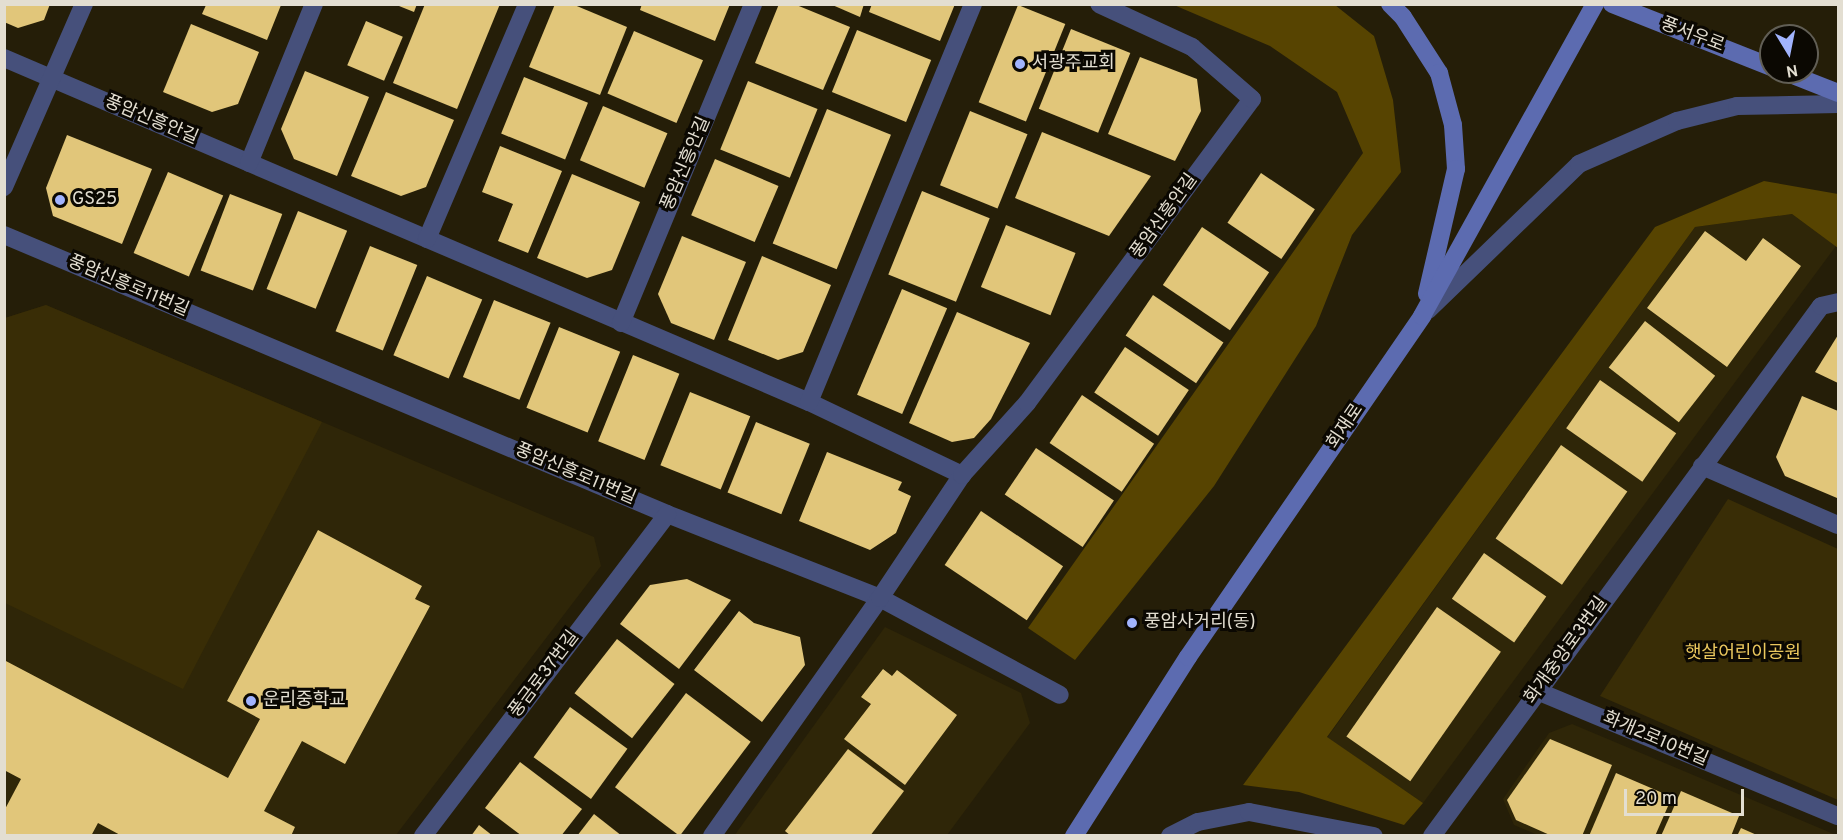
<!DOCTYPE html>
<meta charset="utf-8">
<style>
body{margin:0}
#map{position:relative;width:1843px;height:840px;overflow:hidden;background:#251e08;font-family:Overpass,"Noto Sans KR",sans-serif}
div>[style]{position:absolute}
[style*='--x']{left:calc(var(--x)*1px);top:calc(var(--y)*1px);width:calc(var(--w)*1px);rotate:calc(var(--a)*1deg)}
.built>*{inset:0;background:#2f2608}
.green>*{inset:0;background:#392d06}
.forest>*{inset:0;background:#574401}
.building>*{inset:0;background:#e1c67a;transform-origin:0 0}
.street>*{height:18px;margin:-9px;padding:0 9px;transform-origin:9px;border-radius:9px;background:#46507b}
.secondary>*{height:18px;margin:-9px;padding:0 9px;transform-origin:9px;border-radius:9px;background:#5c6bb0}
.dots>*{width:16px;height:16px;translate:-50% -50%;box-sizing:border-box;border:3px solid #0b0802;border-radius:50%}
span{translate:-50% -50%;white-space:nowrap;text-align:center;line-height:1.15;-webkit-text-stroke:6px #0b0802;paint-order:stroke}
.street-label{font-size:18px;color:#e3ded1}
.poi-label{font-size:18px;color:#e3ded1}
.left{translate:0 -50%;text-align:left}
.park-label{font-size:18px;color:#ebc85e}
.frame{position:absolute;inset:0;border:6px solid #e3ded1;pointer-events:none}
.north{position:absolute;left:1759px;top:24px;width:60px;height:60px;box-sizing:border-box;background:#0b0802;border:2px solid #615e55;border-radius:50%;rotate:170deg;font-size:16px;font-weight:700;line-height:24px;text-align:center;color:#e3ded1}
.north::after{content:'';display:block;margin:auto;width:21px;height:27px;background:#a1b3fd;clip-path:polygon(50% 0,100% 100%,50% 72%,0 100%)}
.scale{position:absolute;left:1624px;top:789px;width:120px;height:27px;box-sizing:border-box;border:3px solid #e3ded1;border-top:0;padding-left:8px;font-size:18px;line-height:21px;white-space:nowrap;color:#e3ded1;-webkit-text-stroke:4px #0b0802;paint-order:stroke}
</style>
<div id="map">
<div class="built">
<div style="clip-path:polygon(1792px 214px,1836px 246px,1423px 803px,1327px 738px,1695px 227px)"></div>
<div style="clip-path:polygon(46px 305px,594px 537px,601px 566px,396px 835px,5px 836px,5px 318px)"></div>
<div style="clip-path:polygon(885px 627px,1021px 693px,1030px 723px,947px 835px,734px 836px)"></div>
<div style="clip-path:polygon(1572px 724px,1836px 835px,1538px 835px,1514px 825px,1503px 799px,1549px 733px)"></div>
</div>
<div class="green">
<div style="clip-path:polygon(46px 305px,322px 422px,183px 689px,5px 603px,5px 318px)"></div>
<div style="clip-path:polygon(1728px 499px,1838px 549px,1838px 800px,1600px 696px)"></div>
</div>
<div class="forest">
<div style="clip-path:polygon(1174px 5px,1335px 5px,1374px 36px,1393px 100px,1401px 172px,1352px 235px,1316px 326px,1214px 486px,1075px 660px,1028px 628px,1363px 153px,1337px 92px,1270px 46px)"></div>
<div style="clip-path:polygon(1764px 181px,1838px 194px,1838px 248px,1792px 214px,1695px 227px,1327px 737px,1423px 803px,1404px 825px,1299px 792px,1243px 785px,1655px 227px)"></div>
</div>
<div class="building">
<div style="clip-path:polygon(4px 4px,50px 4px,44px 20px,18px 28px,4px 22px)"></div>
<div style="clip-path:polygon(394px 4px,417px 4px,414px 12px)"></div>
<div style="clip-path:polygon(425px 4px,500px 4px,457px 109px,393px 83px)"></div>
<div style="clip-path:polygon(555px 4px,572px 4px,627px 27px,600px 95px,529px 67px)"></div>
<div style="clip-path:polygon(642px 4px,730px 4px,715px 41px,640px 10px)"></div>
<div style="clip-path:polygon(779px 4px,794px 4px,850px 27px,823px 90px,755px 63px)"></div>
<div style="clip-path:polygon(830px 4px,864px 4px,860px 17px)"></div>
<div style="clip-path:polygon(872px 4px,955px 4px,940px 41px,869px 12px)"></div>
<div style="clip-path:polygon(206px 5px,281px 5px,267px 40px,202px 14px)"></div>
<div style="left:1018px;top:5px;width:51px;height:105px;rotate:22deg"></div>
<div style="left:366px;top:21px;width:40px;height:48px;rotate:23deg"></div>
<div style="clip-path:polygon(191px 24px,259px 52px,238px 104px,212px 112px,163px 92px)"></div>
<div style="left:1071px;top:29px;width:64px;height:86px;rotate:22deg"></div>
<div style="left:857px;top:30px;width:80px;height:67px;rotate:22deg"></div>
<div style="left:634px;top:31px;width:75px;height:68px;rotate:23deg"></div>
<div style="clip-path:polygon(1140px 57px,1197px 79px,1201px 111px,1175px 161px,1108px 134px)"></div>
<div style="clip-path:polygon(305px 71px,369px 97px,337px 176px,294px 159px,281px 129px)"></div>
<div style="left:524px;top:77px;width:69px;height:61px;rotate:22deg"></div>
<div style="left:748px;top:81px;width:75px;height:74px;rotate:22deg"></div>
<div style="clip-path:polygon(386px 92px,454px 120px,426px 187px,401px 196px,351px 176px)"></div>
<div style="left:603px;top:106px;width:70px;height:59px;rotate:23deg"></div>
<div style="left:827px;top:109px;width:69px;height:145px;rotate:22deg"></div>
<div style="left:970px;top:111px;width:62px;height:80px;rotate:22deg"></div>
<div style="clip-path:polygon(1042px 132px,1151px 176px,1109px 236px,1015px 198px)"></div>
<div style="clip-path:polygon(67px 135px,152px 169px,122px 244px,53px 216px,46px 188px)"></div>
<div style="clip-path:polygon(500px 146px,562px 171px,528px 253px,498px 241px,513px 204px,482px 192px)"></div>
<div style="left:715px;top:159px;width:69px;height:61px;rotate:23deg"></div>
<div style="left:168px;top:172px;width:60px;height:88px;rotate:23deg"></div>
<div style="left:1261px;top:173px;width:65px;height:60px;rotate:34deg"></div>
<div style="clip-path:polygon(572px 174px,640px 202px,612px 270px,587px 278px,537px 258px)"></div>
<div style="left:922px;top:191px;width:73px;height:90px;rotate:22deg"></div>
<div style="left:230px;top:194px;width:56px;height:82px;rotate:21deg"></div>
<div style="left:298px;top:211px;width:53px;height:84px;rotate:22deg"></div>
<div style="left:1006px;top:225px;width:75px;height:67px;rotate:22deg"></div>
<div style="left:1202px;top:227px;width:81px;height:70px;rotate:34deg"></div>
<div style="clip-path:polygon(1705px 231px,1746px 261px,1763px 238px,1801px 266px,1727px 367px,1647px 308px)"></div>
<div style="clip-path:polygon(682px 236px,746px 262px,714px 340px,671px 323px,658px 294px)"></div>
<div style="left:370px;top:246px;width:51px;height:92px;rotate:22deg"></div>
<div style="clip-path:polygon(762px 256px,831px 285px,803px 352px,778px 360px,728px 340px)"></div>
<div style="left:427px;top:276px;width:60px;height:86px;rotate:23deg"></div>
<div style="left:902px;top:289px;width:49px;height:115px;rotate:23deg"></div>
<div style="left:1153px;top:295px;width:85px;height:49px;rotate:34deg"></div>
<div style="left:494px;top:300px;width:61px;height:83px;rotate:22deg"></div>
<div style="clip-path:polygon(957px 312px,1030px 343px,991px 419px,974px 438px,952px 442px,909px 423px)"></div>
<div style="left:1645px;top:321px;width:89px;height:59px;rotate:38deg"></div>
<div style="left:559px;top:327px;width:66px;height:87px;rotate:22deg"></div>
<div style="clip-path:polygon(1838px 335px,1838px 383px,1815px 372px)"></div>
<div style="left:1125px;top:347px;width:77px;height:55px;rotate:34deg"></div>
<div style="left:633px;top:355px;width:50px;height:93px;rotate:22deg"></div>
<div style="left:1600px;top:380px;width:93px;height:59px;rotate:35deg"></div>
<div style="left:690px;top:392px;width:65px;height:79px;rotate:22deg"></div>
<div style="left:1082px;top:395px;width:87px;height:58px;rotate:34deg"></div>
<div style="clip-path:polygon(1802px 396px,1838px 411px,1837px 498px,1785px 476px,1776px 457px)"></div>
<div style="left:756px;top:422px;width:58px;height:76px;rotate:22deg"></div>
<div style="left:1561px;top:445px;width:81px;height:114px;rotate:35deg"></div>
<div style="left:1036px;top:448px;width:94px;height:56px;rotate:34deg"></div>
<div style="clip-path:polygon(827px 452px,902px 482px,898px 490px,911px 496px,896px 533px,870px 550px,799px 521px)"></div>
<div style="left:981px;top:511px;width:99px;height:65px;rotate:34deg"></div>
<div style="clip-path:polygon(318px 530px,422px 586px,415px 599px,430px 606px,345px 764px,302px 741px,264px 811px,295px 827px,291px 836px,122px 836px,98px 823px,91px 836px,4px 836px,4px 811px,21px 779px,4px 770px,4px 660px,228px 778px,260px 719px,227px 701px)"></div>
<div style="left:1484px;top:553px;width:76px;height:56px;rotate:35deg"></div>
<div style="clip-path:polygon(687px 579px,731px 600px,679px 669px,620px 624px,650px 585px)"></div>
<div style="left:1437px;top:607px;width:78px;height:158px;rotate:35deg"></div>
<div style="clip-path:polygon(739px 611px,754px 623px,800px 637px,805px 665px,762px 722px,694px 670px)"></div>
<div style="left:617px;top:639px;width:73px;height:69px;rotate:38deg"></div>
<div style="clip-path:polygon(883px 669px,892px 676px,897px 670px,957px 715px,905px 785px,844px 739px,871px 704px,861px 697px)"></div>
<div style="left:686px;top:693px;width:81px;height:118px;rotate:37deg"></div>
<div style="left:570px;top:707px;width:71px;height:62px;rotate:36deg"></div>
<div style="clip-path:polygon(1550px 739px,1612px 765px,1582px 836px,1552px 836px,1516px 820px,1507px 800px)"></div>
<div style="clip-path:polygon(848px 749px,904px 791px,870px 836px,791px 836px,785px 831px)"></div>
<div style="clip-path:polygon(520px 762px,582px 809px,561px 836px,522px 836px,485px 808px)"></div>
<div style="clip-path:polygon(1616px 773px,1672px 797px,1655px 836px,1589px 836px)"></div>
<div style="clip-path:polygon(1681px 791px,1739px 816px,1731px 836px,1661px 836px)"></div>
<div style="clip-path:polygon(594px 814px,622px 836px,577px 836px)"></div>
<div style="clip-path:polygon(479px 825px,493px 836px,471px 836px)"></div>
<div style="clip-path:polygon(1741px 828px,1759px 836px,1737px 836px)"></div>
</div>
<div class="street">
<div style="--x:4;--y:58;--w:875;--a:23.14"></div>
<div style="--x:809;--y:402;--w:170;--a:25.5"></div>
<div style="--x:249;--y:163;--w:172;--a:-67.8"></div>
<div style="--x:4;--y:187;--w:200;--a:-66.4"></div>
<div style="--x:4;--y:235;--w:719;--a:22.82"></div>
<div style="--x:667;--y:514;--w:229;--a:21.5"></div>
<div style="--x:880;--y:598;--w:204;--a:28.3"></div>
<div style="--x:427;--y:239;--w:255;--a:-66.9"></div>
<div style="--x:1428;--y:310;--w:210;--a:-44"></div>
<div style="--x:1579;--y:164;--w:107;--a:-23.7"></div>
<div style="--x:1677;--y:121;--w:62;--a:-14"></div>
<div style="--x:1737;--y:106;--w:101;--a:-1.1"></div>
<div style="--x:621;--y:323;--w:345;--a:-67.5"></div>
<div style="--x:809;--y:402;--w:430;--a:-67.6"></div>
<div style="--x:1702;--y:466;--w:148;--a:23.5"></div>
<div style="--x:1537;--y:691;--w:326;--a:22.6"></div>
<div style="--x:423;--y:836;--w:404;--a:-52.8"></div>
<div style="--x:712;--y:836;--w:291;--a:-54.8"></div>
<div style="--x:880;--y:598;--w:148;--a:-56.3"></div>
<div style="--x:962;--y:475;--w:97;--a:-47.9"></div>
<div style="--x:1027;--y:403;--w:378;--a:-53.5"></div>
<div style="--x:1252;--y:99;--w:79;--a:-139.1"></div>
<div style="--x:1192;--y:47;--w:102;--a:-155.2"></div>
<div style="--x:1170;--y:836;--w:31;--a:-27"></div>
<div style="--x:1198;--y:822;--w:52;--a:-11.1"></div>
<div style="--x:1249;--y:812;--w:127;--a:10.9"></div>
<div style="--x:1432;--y:836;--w:657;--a:-53.72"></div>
<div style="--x:1821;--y:306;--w:17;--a:-13"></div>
</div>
<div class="secondary">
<div style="--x:1390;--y:4;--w:18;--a:45"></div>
<div style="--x:1403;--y:17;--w:67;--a:57.3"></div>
<div style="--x:1439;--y:73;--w:54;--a:74.9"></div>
<div style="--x:1453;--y:125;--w:44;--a:86.1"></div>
<div style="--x:1456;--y:169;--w:128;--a:103.1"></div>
<div style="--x:1612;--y:4;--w:171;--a:21.6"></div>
<div style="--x:1785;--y:72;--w:57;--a:21.6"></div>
<div style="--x:1074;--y:836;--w:212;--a:-57.5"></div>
<div style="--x:1188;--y:657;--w:414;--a:-55.5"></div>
<div style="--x:1422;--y:316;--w:357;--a:-61"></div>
</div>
<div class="dots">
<div style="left:1020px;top:64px;background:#a1b3fd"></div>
<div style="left:60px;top:200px;background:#a1b3fd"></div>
<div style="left:1132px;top:623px;background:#a1b3fd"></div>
<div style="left:251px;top:701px;background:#a1b3fd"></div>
</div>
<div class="street-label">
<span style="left:1692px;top:36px;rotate:21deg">풍서우로</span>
<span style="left:151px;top:121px;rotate:23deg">풍암신흥안길</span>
<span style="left:687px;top:164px;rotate:-67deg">풍암신흥안길</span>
<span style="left:1165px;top:217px;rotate:-54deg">풍암신흥안길</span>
<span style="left:128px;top:287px;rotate:23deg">풍암신흥로11번길</span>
<span style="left:1346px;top:427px;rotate:-56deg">회재로</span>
<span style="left:575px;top:475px;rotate:23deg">풍암신흥로11번길</span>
<span style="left:1567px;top:651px;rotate:-54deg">화개중앙로3번길</span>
<span style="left:545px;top:675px;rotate:-53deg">풍금로37번길</span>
<span style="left:1655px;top:740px;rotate:23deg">화개2로10번길</span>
</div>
<div class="poi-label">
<span class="left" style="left:1032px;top:64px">서광주교회</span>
<span class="left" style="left:72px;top:200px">GS25</span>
<span class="left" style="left:1144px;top:623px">풍암사거리(동)</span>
<span class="left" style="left:263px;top:701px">운리중학교</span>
</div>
<div class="park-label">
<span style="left:1743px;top:654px">햇살어린이공원</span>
</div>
<div class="frame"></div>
<div class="north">N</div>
<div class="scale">20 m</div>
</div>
